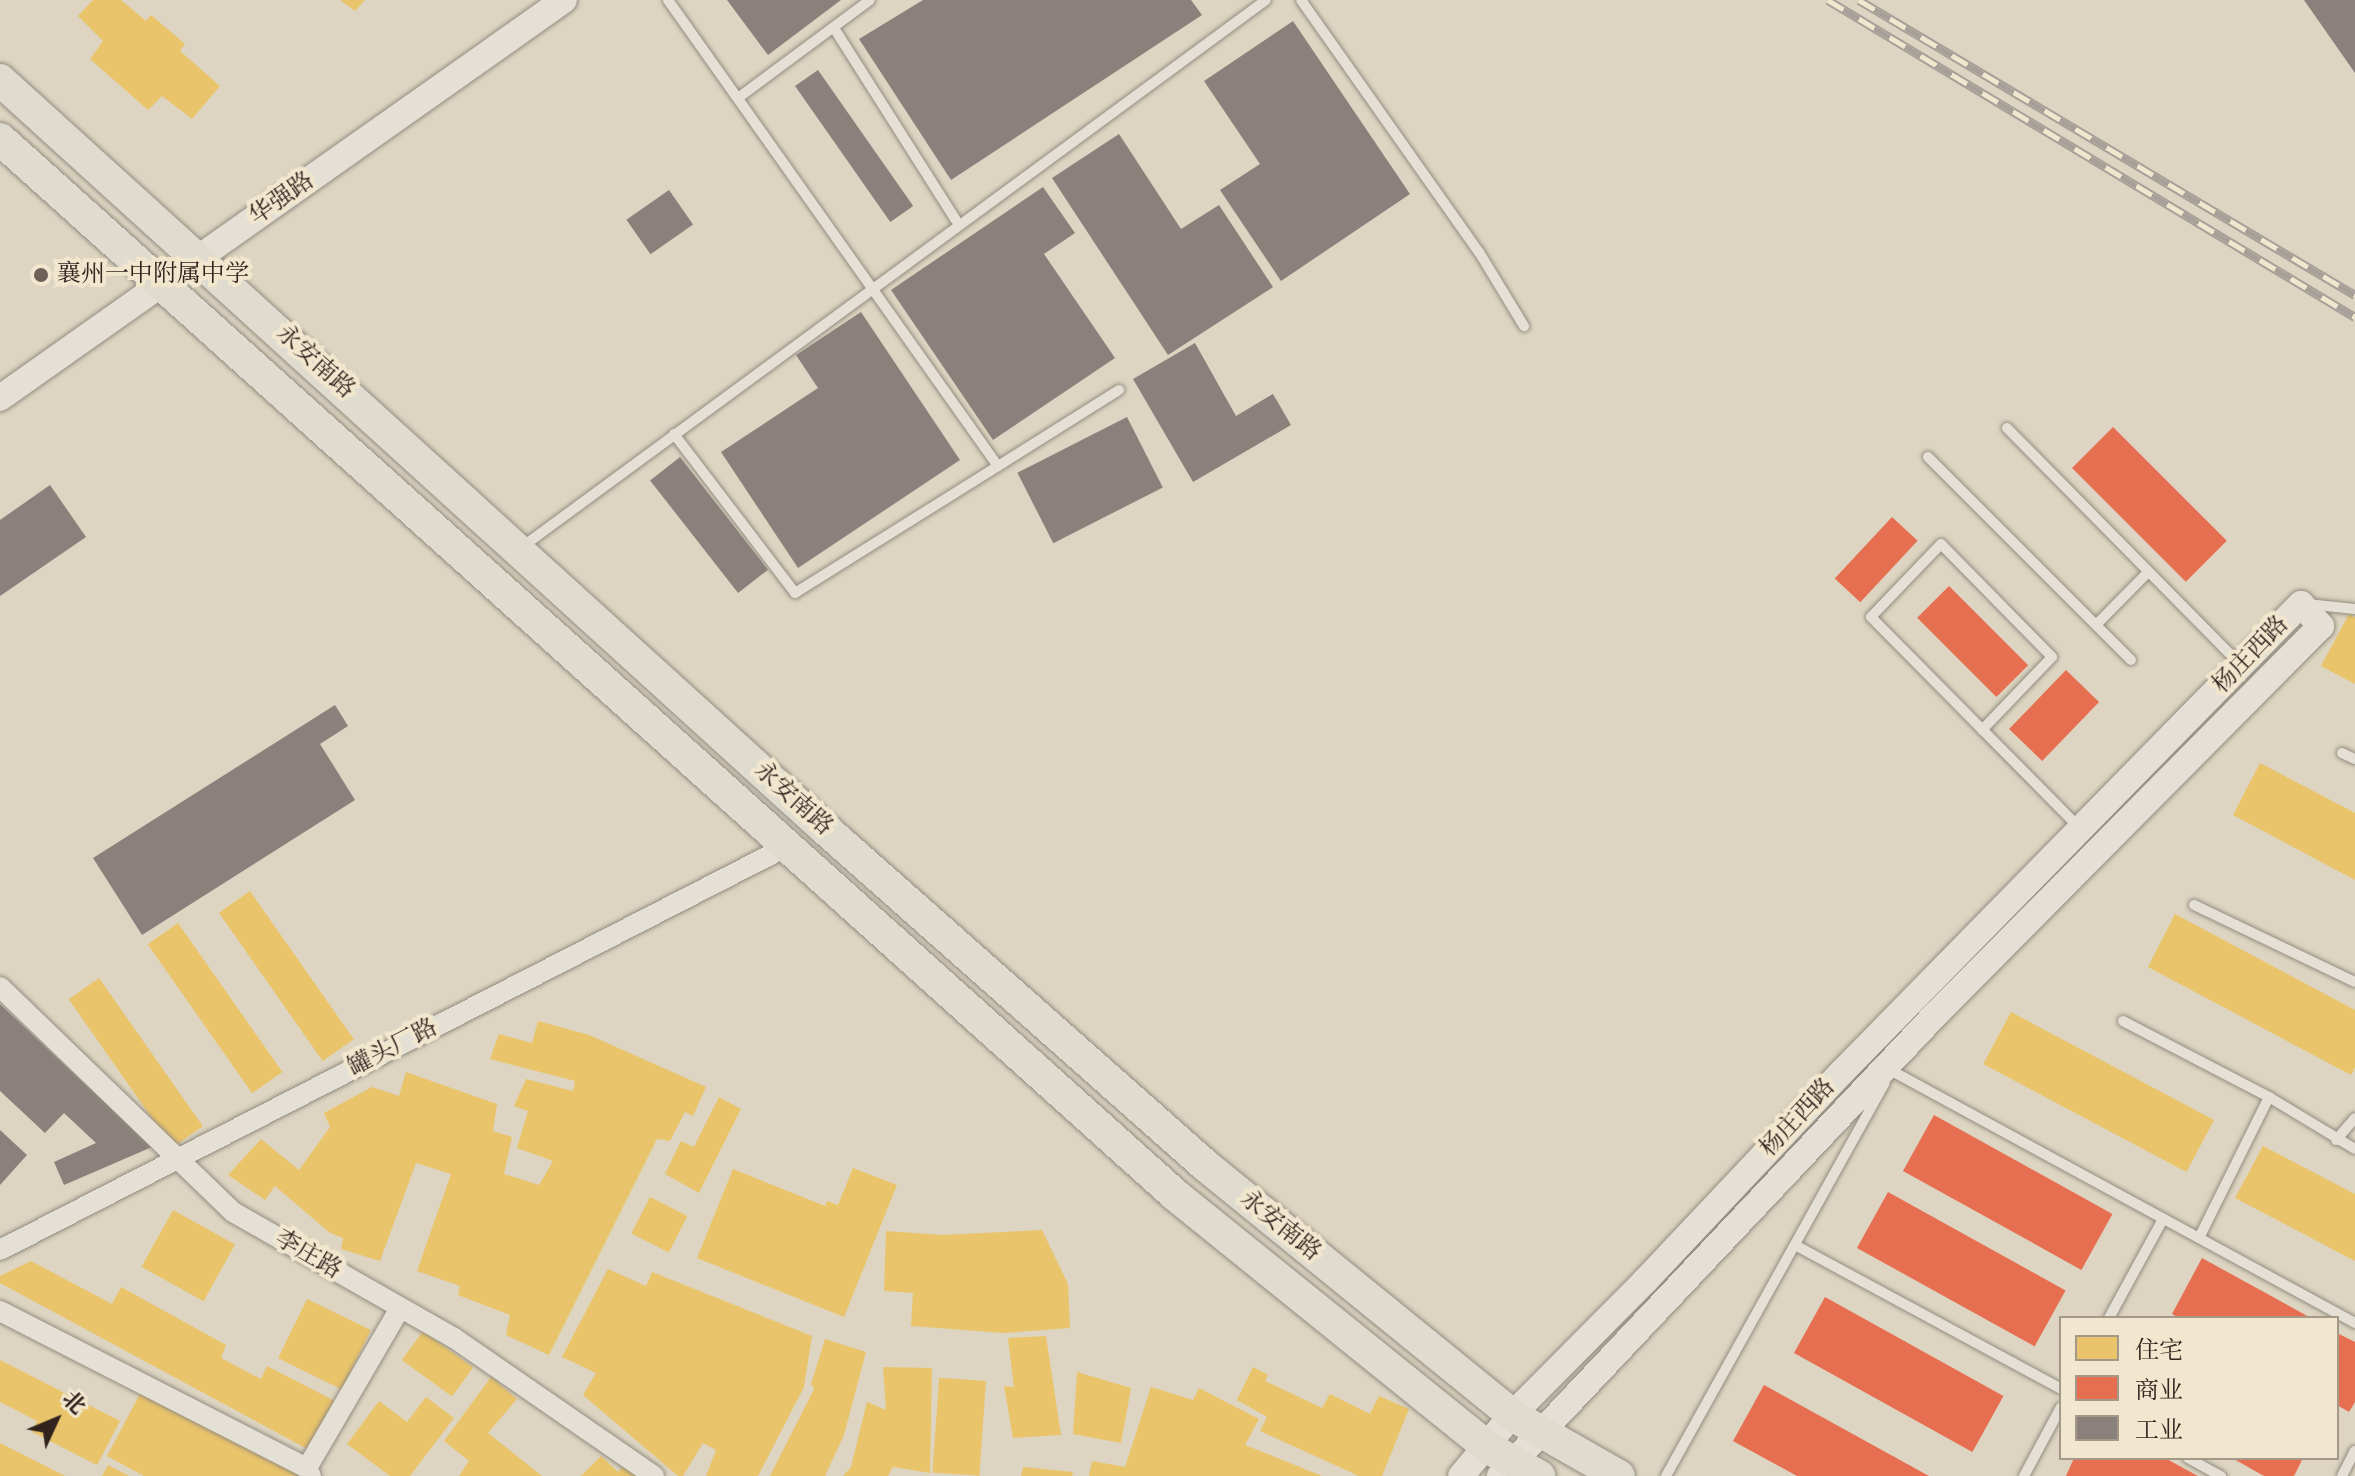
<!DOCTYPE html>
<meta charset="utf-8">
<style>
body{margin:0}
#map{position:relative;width:2355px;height:1476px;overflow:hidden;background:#ddd5c1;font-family:"IM FELL English","Noto Serif SC",serif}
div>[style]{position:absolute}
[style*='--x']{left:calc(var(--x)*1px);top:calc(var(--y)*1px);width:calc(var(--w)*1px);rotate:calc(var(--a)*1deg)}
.homes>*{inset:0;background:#e9c46a;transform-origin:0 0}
.shops>*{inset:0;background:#e76f51;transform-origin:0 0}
.industry>*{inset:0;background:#8a817c;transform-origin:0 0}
.roads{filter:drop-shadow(0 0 2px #938c81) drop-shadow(0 0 2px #938c81)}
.service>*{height:10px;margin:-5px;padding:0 5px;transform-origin:5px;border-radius:5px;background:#e5e0d5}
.minor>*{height:20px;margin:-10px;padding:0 10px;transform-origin:10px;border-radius:10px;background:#e5e0d5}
.tertiary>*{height:26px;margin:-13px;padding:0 13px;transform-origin:13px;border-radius:13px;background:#e5e0d5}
.primary>*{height:32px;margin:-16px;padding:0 16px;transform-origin:16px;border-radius:16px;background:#e0dbcf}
.rail>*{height:9px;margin-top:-4.5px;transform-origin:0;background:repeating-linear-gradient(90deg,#f1e6ce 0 18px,#a6a098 0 36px);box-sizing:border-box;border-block:2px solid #a6a098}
.dots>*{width:22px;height:22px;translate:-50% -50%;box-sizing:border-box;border:4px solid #f1e6ce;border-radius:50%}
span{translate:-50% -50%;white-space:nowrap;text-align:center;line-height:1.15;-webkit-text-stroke:8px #f1e6ce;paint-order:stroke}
.street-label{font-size:24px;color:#32231e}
.poi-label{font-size:24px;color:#32231e}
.left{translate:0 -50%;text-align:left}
.legend{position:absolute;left:2059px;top:1316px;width:280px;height:144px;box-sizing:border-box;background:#f1e6ce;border:2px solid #a59888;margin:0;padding:10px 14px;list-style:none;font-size:24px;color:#32231e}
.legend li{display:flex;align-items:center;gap:16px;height:40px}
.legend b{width:40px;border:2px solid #a59888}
.north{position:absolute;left:16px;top:1380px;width:80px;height:80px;-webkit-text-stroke:6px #f1e6ce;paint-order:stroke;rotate:46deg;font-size:22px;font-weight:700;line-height:32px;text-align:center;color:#32231e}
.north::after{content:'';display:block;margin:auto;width:28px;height:36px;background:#32231e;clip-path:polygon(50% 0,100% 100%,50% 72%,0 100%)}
</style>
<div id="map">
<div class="homes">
<div style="clip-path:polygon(93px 0,121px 0,146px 21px,151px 15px,185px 44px,180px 51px,220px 86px,192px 119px,162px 96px,148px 110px,90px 59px,103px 41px,78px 16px)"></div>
<div style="clip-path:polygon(340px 0,365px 0,355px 11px)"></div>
<div style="clip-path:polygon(2349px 614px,2355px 617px,2355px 684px,2321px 666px)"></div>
<div style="clip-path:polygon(2260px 763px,2355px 813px,2355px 880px,2233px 815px)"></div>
<div style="left:250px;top:891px;width:181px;height:38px;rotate:55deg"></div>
<div style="clip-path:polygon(2175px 914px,2355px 1010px,2355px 1067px,2351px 1075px,2148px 967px)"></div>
<div style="left:178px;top:923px;width:182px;height:37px;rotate:55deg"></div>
<div style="left:99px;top:978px;width:181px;height:37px;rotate:55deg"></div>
<div style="left:2011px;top:1012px;width:230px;height:59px;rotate:28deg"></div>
<div style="clip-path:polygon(538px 1021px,589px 1035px,706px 1087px,693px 1116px,685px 1112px,670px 1141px,657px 1139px,549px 1355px,506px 1335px,510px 1315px,458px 1295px,460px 1286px,417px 1271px,451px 1174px,416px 1163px,380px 1261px,341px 1249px,343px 1238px,330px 1233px,275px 1186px,265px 1200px,228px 1175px,261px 1139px,299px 1170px,330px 1127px,324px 1113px,372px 1087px,399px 1096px,406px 1072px,497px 1104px,493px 1131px,512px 1137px,504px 1174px,539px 1185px,553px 1161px,517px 1148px,528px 1111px,514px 1106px,526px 1079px,573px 1091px,575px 1081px,490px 1059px,499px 1034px,532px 1043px)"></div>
<div style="clip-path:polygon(719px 1097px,741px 1109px,699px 1193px,665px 1174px,681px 1141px,694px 1147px)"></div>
<div style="clip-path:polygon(2263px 1146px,2355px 1194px,2355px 1261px,2235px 1198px)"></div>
<div style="clip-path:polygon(853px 1168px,897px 1185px,844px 1317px,697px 1258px,733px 1169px,825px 1206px,827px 1201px,838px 1205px)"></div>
<div style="left:650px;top:1197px;width:42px;height:41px;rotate:27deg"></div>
<div style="left:173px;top:1210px;width:71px;height:65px;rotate:29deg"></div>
<div style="clip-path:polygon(1042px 1230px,1068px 1284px,1070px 1328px,1004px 1333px,911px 1326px,913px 1293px,884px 1291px,886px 1231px,942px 1235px)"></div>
<div style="clip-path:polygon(31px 1261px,112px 1304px,121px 1287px,226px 1345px,221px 1358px,261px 1379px,267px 1366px,339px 1403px,313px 1452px,0 1283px,0 1276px)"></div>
<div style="clip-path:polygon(608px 1269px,646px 1286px,652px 1272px,812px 1336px,804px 1387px,758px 1476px,706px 1476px,716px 1450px,703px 1443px,683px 1476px,678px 1476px,583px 1395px,596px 1373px,562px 1357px)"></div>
<div style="left:307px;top:1299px;width:71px;height:66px;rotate:26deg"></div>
<div style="left:423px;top:1331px;width:62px;height:36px;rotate:36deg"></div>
<div style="clip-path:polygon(1046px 1336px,1061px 1435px,1013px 1438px,1004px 1386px,1014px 1387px,1008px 1338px)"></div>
<div style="clip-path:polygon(825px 1339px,866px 1352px,844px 1435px,825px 1476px,770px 1476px,814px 1389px,811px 1384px)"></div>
<div style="clip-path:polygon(0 1360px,120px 1421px,97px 1465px,32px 1432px,37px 1421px,0 1402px)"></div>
<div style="clip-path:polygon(883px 1367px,932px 1368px,930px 1473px,893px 1467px,888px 1476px,843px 1476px,851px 1467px,867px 1402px,886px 1410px)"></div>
<div style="clip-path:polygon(1253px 1367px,1268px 1375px,1265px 1381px,1322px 1408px,1330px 1394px,1370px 1414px,1379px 1396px,1409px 1409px,1382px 1476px,1359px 1476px,1260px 1431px,1267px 1417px,1237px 1400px)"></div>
<div style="clip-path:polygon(1077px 1372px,1131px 1388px,1121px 1443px,1073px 1434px)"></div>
<div style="clip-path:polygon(491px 1377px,517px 1399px,488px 1433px,542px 1476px,459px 1476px,469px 1461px,444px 1441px)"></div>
<div style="left:986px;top:1381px;width:95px;height:47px;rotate:94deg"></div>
<div style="clip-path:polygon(1151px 1387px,1193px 1400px,1199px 1388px,1259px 1419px,1245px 1445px,1322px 1476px,1089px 1476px,1092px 1461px,1125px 1467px)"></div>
<div style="clip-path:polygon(143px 1388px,308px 1476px,144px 1476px,107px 1456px)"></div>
<div style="clip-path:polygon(426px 1397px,454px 1418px,410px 1476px,390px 1476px,347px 1444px,379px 1401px,407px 1422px)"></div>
<div style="clip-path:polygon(0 1443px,65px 1476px,0 1476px)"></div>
<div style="clip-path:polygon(601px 1456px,618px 1472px,625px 1464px,639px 1476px,581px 1476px)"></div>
<div style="clip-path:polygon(108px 1465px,129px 1476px,102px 1476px)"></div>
<div style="clip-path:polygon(1023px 1467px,1073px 1472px,1072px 1476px,1021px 1476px)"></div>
</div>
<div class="shops">
<div style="left:2113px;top:427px;width:161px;height:58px;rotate:45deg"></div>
<div style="left:1892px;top:517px;width:35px;height:84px;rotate:43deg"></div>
<div style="left:1949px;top:586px;width:112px;height:45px;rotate:45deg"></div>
<div style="left:2066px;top:670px;width:46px;height:82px;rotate:44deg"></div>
<div style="left:1934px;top:1115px;width:204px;height:64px;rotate:29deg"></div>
<div style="left:1888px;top:1192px;width:203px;height:64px;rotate:29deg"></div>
<div style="clip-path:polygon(2202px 1258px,2311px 1318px,2179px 1318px,2172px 1314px)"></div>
<div style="left:1825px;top:1297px;width:204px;height:64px;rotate:29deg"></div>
<div style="clip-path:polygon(2337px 1333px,2355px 1342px,2355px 1402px,2349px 1412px,2337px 1405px)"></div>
<div style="clip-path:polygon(1764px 1385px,1929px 1476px,1797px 1476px,1733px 1441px)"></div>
<div style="clip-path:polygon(2074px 1458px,2165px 1458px,2198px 1476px,2066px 1476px)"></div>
<div style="clip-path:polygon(2232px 1458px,2303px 1458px,2294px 1476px,2264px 1476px)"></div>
</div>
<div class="industry">
<div style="clip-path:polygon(727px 0,841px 0,768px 55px)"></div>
<div style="clip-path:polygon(923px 0,1191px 0,1202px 15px,951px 180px,859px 39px)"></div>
<div style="clip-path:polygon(2304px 0,2355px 0,2355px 73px)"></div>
<div style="clip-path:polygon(1293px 21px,1410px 194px,1281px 281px,1220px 190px,1260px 164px,1204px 81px)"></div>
<div style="left:818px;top:70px;width:166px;height:28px;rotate:55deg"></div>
<div style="clip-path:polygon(1119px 134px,1181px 229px,1219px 205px,1273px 287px,1168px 355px,1052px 178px)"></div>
<div style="clip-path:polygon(1043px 187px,1075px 233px,1044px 254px,1115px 358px,993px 440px,891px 290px)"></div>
<div style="left:669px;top:190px;width:42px;height:52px;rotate:55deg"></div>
<div style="clip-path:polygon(861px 312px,960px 460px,798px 568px,721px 452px,818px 388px,796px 355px)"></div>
<div style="clip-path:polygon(1195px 343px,1236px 416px,1273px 394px,1291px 425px,1193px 482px,1133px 379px)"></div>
<div style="left:1127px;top:417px;width:79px;height:123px;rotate:63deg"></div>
<div style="left:680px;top:457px;width:143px;height:38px;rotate:52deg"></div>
<div style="clip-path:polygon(50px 485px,86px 537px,0 596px,0 520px)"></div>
<div style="clip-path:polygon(335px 705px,348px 726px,320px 744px,355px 800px,142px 935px,93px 858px)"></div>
<div style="clip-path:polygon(0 1004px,152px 1147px,64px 1185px,54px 1162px,96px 1143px,64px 1113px,45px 1133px,0 1091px)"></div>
<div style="clip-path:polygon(0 1130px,27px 1155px,0 1185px)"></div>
</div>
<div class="roads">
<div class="service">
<div style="--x:668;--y:0;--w:571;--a:54.7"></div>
<div style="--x:998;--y:466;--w:143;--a:-32.1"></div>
<div style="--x:1301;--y:0;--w:309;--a:54.8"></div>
<div style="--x:1479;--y:252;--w:87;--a:58.7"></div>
<div style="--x:834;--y:28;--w:233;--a:57.6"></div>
<div style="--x:738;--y:98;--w:164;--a:-36.6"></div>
<div style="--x:2007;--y:428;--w:333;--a:45.4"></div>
<div style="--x:674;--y:434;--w:200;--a:52.7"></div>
<div style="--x:795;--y:593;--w:239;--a:-32"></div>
<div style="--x:1928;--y:457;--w:287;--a:45"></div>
<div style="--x:522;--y:547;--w:923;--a:-36.32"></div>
<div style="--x:2307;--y:604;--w:48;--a:5.9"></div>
<div style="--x:2096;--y:625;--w:74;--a:-45.5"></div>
<div style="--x:1982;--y:730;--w:101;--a:-46.2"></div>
<div style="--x:2052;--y:657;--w:158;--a:-134.5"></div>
<div style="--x:1941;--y:544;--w:101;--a:133.8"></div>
<div style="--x:1871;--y:617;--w:296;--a:45.3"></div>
<div style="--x:2342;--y:753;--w:14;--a:25"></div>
<div style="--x:2194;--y:905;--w:178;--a:25.6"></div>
<div style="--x:2123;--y:1021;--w:165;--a:27.5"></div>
<div style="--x:2269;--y:1097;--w:100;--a:31.2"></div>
<div style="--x:1892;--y:1071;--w:527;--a:28.56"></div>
<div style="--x:2336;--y:1140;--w:29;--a:-49"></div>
<div style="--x:2199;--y:1238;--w:157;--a:-63.6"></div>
<div style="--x:1795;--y:1245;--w:302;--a:28.4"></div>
<div style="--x:2109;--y:1318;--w:113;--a:-61.4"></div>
<div style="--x:2188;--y:1458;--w:38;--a:29"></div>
<div style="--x:1666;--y:1476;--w:450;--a:-60.9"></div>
<div style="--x:2024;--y:1476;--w:78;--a:-61.8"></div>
<div style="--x:2342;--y:1476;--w:28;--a:-63"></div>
</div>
<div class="minor">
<div style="--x:0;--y:987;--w:324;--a:44"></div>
<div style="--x:233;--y:1212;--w:254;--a:29.7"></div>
<div style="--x:454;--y:1338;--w:243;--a:34.6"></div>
<div style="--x:0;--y:1250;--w:883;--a:-27.15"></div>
<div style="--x:0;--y:1311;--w:345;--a:27.1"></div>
<div style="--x:311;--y:1476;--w:9;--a:-117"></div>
<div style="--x:307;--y:1468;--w:185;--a:-59.8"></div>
</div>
<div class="tertiary">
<div style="--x:0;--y:398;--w:690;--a:-35.21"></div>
<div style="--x:1461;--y:1476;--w:80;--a:-50.1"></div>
<div style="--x:1512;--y:1415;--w:189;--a:-45.2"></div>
<div style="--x:1645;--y:1281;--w:286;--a:-46.7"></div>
<div style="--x:1841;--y:1073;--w:657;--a:-45.56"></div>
<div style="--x:2301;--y:604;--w:30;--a:48"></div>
<div style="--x:2321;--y:626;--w:548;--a:134.78"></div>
<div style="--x:1935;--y:1015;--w:634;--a:133.34"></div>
</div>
<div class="primary">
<div style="--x:0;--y:80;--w:1111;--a:42.23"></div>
<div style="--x:823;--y:827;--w:511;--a:41.51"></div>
<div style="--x:1206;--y:1166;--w:395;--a:39.1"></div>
<div style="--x:1512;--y:1415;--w:123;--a:29.7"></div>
<div style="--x:0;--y:139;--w:1578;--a:41.94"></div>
<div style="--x:1174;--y:1194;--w:402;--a:38.9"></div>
<div style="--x:1487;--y:1447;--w:60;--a:29.1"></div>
</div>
</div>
<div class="rail">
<div style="--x:1828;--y:0;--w:615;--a:31.03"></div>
<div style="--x:1859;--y:0;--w:577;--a:30.74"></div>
</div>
<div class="dots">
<div style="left:41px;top:275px;background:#6e6157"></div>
</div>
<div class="street-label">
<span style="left:282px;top:199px;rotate:-35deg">华强路</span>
<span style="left:315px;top:362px;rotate:42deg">永安南路</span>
<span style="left:2251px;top:655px;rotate:-46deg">杨庄西路</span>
<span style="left:793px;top:799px;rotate:42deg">永安南路</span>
<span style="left:393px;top:1048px;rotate:-27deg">罐头厂路</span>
<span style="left:1798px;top:1118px;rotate:-47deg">杨庄西路</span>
<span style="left:1280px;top:1226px;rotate:39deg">永安南路</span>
<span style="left:308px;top:1255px;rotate:30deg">李庄路</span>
</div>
<div class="poi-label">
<span class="left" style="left:57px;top:275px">襄州一中附属中学</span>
</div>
<ul class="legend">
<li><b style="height:22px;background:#e9c46a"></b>住宅</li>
<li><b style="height:22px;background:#e76f51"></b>商业</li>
<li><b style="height:22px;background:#8a817c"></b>工业</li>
</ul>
<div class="north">北</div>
</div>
